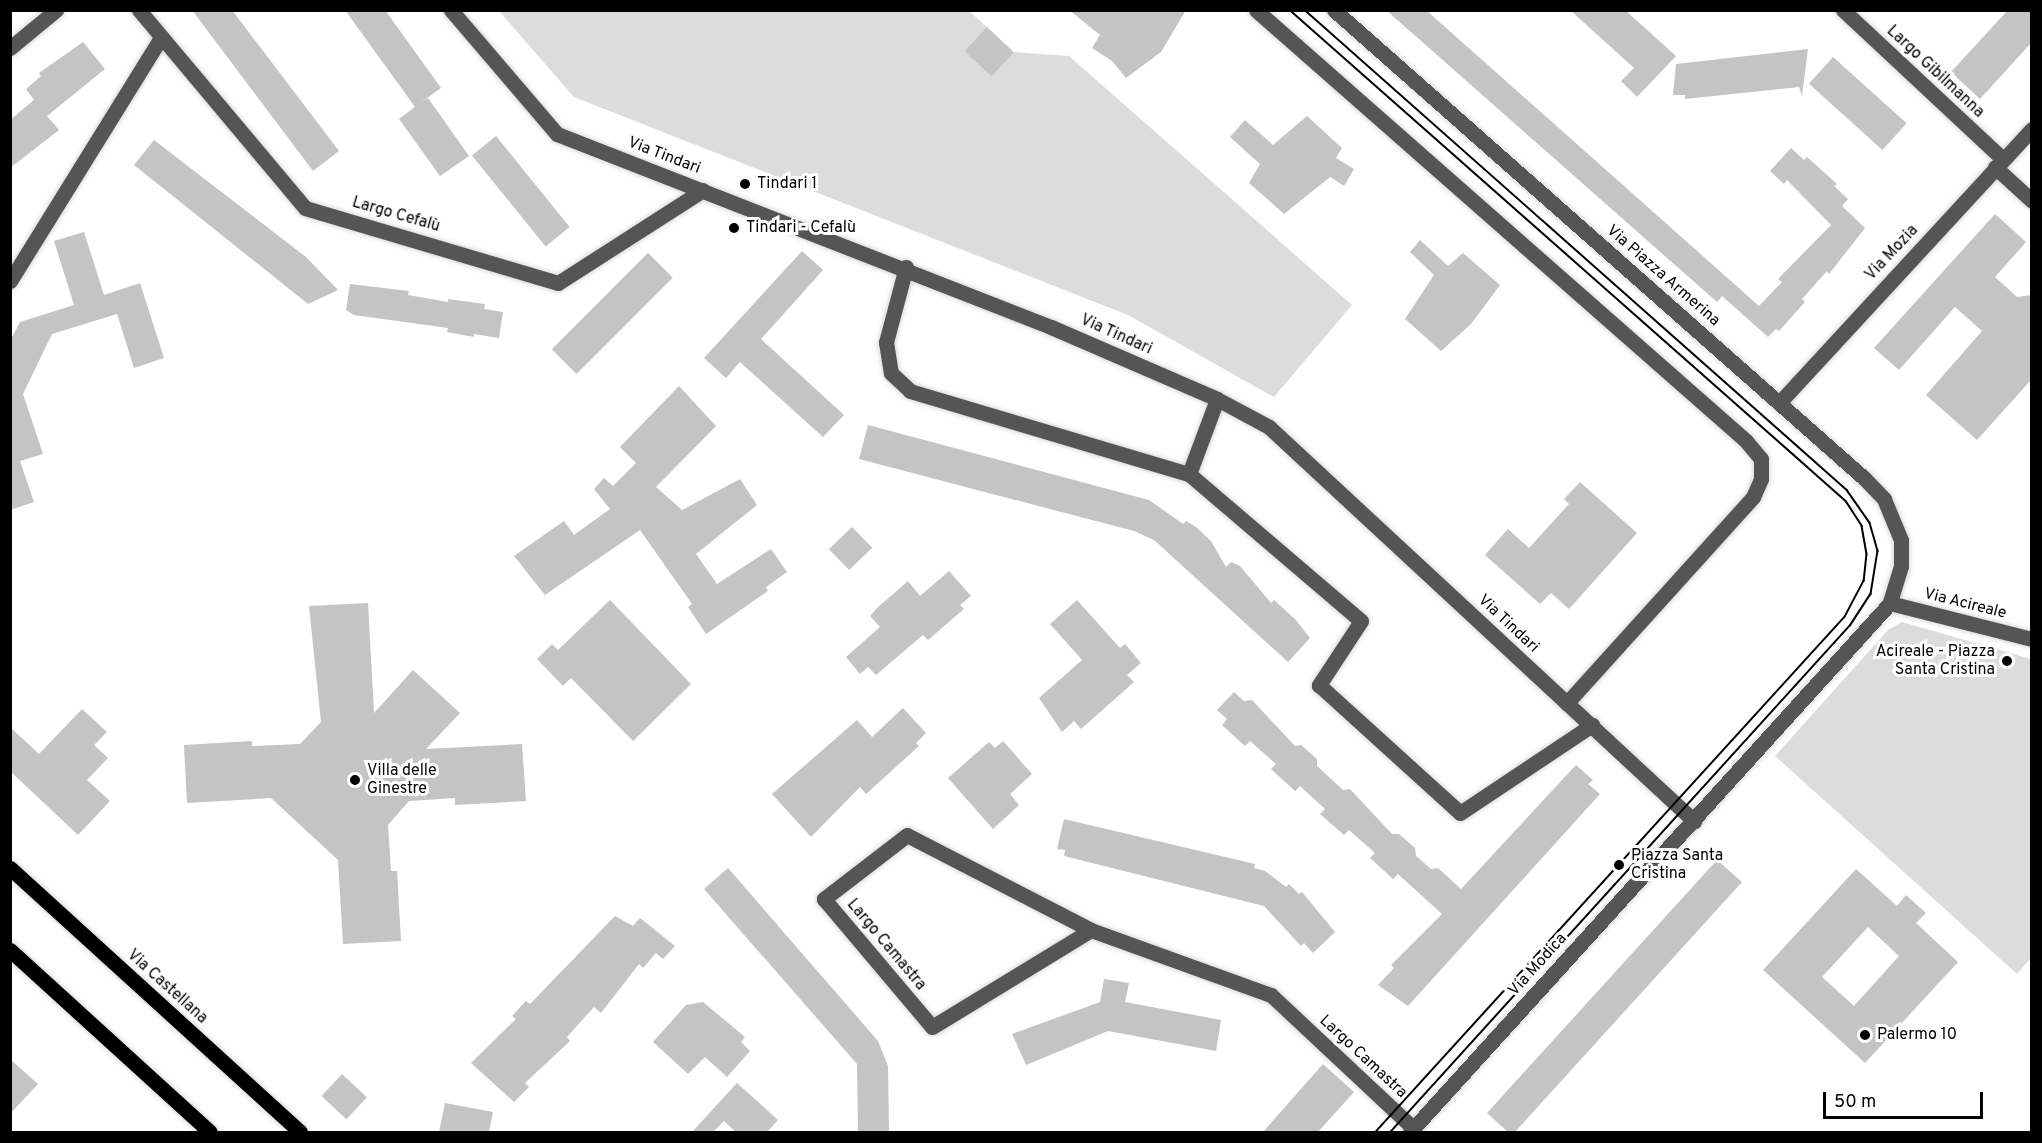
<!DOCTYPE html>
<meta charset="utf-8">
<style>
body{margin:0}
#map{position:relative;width:2042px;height:1143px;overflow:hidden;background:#fff;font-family:Overpass,sans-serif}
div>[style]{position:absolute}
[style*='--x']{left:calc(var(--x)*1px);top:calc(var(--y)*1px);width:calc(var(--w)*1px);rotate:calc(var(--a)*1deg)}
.green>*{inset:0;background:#dcdcdc}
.building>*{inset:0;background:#c4c4c4;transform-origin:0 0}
.roads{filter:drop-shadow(0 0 2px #dbdbdb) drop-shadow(0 0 2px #dbdbdb)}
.minor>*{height:15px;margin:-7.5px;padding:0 7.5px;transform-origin:7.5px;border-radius:7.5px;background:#555}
.major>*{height:15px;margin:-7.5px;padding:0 7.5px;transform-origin:7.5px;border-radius:7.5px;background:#000}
.tram>*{height:1.5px;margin:-0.75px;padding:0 0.75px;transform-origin:0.75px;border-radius:0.75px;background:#000}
.dots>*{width:16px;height:16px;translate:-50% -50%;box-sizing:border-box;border:3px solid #fff;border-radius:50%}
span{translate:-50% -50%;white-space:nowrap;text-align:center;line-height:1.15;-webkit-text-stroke:6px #fff;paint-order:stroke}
.street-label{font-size:16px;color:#000}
.poi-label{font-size:16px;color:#000}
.left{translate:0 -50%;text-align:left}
.right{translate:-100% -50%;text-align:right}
.frame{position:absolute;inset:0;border:12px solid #000;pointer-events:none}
.scale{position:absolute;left:1823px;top:1092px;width:160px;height:27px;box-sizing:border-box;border:3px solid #000;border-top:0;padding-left:8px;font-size:18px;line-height:21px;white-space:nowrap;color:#000;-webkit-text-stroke:4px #fff;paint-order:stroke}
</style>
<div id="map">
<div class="green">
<div style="clip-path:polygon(499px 11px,969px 11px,987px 27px,966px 50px,992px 75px,1014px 52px,1069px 56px,1352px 305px,1274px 397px,1128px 315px,574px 97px)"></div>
<div style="clip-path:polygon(1902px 622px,2031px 659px,2032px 957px,2017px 974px,1775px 756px,1888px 630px)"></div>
</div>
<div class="building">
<div style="clip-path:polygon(192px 10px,232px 10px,339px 151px,313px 171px)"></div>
<div style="clip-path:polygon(345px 10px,385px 10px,441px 88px,420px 103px,428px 98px,469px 156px,440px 176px,399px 119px,415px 107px)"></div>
<div style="clip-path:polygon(1069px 10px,1186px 10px,1161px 52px,1126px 78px,1112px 61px,1092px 48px,1100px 35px)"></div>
<div style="clip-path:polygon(1386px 10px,1426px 10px,1759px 306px,1782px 282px,1778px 279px,1831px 225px,1787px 180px,1784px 184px,1770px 171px,1791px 148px,1804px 160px,1807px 157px,1837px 184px,1834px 186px,1848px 199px,1842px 206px,1865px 228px,1829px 274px,1827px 271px,1802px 299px,1805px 302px,1779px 331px,1776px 329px,1768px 337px,1722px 296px,1717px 302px)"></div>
<div style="clip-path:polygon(1570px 10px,1625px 10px,1676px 56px,1637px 97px,1621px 81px,1634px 68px)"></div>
<div style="clip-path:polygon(2008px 10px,2031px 10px,2031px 43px,1980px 99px,1951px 72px)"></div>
<div style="left:987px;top:27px;width:37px;height:33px;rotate:43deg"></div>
<div style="clip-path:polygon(83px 42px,105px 69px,47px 116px,59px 130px,10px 168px,10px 120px,34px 100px,26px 89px,41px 76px,39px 73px)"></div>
<div style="clip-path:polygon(1808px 49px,1802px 96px,1799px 87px,1685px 99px,1685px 95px,1673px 95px,1676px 64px)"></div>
<div style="left:1833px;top:57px;width:99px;height:36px;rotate:42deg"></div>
<div style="clip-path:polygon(1307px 116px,1342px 148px,1336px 158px,1354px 169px,1344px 186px,1330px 177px,1284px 214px,1249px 183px,1260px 164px,1230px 137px,1245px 120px,1273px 145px)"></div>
<div style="left:496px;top:136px;width:117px;height:31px;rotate:51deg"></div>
<div style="clip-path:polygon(154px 140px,306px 257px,338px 290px,308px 304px,134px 165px)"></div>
<div style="clip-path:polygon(1995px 214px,2026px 242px,1995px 277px,2017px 297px,2031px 295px,2031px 380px,1977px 440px,1926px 395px,1982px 331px,1955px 307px,1899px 370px,1874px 348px)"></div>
<div style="clip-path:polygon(84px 232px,104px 295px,140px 283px,164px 358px,134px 368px,117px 314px,52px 334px,23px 394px,43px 454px,20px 461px,34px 502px,10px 510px,10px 341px,20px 322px,74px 305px,54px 241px)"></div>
<div style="clip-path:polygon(1420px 240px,1448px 266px,1463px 253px,1500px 285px,1471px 324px,1441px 351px,1405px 319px,1434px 275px,1410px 252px)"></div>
<div style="clip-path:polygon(802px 251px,823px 270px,761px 339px,844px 415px,823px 437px,740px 362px,726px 378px,704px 358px)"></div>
<div style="left:648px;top:253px;width:35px;height:136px;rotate:45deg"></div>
<div style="clip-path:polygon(350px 284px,409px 291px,408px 295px,448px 302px,448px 299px,485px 304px,484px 309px,503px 312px,499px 338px,474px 334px,474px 337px,447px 332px,448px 328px,354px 315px,346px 310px)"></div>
<div style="clip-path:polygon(679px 386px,716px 426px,656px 487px,682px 510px,740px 479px,757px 505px,696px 554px,717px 584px,771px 549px,787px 572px,766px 587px,768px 591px,706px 634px,688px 607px,692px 604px,640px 530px,545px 595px,514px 556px,564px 521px,574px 535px,610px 509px,594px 489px,604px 478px,613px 486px,636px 463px,620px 447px)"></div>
<div style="clip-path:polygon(868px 425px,1149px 500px,1183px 524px,1186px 521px,1196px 527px,1211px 541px,1226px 567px,1231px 562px,1240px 566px,1271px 603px,1274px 600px,1296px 620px,1310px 638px,1288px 662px,1154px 540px,1134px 531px,859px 459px)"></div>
<div style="clip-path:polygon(1580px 482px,1637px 533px,1569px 609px,1551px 593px,1540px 604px,1485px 555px,1508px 529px,1529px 548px,1569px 504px,1564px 499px)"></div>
<div style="left:852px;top:527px;width:29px;height:32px;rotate:46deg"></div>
<div style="clip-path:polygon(949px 571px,971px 596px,960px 605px,964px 609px,928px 640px,923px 635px,876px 675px,868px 667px,860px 674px,846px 657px,880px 627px,870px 616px,878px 607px,908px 581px,920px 596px)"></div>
<div style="clip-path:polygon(610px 600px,691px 684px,633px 741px,571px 678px,563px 686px,537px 659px,552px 644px,558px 650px)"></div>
<div style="clip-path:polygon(1077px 600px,1120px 648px,1125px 644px,1141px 663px,1127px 675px,1134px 682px,1081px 729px,1074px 721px,1062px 732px,1039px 698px,1082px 660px,1050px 624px)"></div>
<div style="clip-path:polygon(368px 603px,374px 713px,413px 670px,460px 713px,426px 749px,522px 744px,526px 801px,455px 805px,455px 798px,409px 801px,388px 825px,391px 871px,397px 871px,401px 941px,343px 944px,338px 860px,271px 798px,187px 803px,184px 745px,252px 741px,252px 746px,300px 744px,321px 722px,309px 606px)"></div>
<div style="clip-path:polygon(1234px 692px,1244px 701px,1252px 700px,1295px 746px,1301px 745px,1317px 759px,1317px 766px,1343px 790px,1350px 789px,1392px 834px,1399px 834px,1415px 848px,1416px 856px,1431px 869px,1438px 868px,1461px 889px,1576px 765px,1593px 780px,1588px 784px,1600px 794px,1408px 1006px,1378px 985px,1394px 968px,1391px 965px,1442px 914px,1398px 874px,1393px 879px,1370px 858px,1375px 853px,1349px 830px,1344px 835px,1320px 814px,1325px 809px,1300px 786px,1295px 791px,1271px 769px,1276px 764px,1250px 741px,1245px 746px,1222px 725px,1227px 719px,1217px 710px)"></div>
<div style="clip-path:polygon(903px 708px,926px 733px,916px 743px,919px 746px,866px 794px,860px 787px,811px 837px,772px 794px,857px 720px,872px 737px)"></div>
<div style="clip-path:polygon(82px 709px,107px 732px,94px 745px,108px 758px,87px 780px,110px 801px,78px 835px,10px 771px,10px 727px,39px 754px)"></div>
<div style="clip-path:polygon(1003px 741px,1032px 774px,1010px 794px,1019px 805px,993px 829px,948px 778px,989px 742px,995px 748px)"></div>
<div style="clip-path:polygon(1064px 819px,1255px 864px,1254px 868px,1265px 871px,1286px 887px,1289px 884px,1299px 894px,1302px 892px,1335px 932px,1313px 953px,1304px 943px,1301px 946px,1264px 906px,1064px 856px,1065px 850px,1057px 849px)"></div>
<div style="clip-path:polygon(1717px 860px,1742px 882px,1515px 1132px,1508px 1132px,1487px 1113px)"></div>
<div style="clip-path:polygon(728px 868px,878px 1041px,888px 1066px,889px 1132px,858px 1132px,857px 1064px,704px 889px)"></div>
<div style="clip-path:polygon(evenodd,1856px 869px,1897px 906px,1906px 895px,1926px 913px,1916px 923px,1958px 962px,1865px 1063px,1763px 970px,1856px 869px,1868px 927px,1899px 956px,1854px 1006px,1822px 977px,1868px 927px)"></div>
<div style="clip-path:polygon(615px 916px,633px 926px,640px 918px,675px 946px,663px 959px,656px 953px,643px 968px,639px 964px,601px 1013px,594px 1007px,567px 1037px,570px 1041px,525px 1083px,529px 1087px,514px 1102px,471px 1063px,516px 1019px,512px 1016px,526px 1001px,530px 1004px)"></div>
<div style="clip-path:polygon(1104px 979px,1129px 983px,1125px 1002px,1221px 1020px,1216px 1051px,1108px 1031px,1026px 1065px,1012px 1034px,1100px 1002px)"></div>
<div style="clip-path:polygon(703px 1002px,745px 1037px,741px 1042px,750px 1051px,727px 1077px,705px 1057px,688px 1074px,653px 1042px,686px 1005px)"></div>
<div style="clip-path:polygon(10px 1059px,38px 1084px,10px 1114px)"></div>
<div style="clip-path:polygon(1323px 1064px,1354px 1092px,1318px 1132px,1263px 1132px)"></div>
<div style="left:342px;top:1074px;width:34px;height:30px;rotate:43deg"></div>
<div style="clip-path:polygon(737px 1083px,778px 1120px,767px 1132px,736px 1132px,724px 1121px,713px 1132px,692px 1132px)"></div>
<div style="clip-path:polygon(445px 1103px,493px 1112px,489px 1132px,439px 1132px)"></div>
</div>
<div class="roads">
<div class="minor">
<div style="--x:139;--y:10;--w:258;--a:50"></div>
<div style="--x:305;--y:208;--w:264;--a:16.5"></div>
<div style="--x:558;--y:283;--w:172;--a:-32.7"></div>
<div style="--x:451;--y:10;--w:163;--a:49.5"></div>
<div style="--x:557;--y:134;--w:530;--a:21.34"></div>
<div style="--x:1051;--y:327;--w:181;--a:23.4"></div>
<div style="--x:1217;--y:399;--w:59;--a:28.3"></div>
<div style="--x:1269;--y:427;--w:580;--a:42.83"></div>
<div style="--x:1256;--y:10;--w:653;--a:41.33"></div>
<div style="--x:1746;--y:441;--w:23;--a:50"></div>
<div style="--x:1761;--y:459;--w:20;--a:90"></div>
<div style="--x:1761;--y:479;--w:20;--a:114"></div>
<div style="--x:1753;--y:497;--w:278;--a:132.1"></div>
<div style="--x:1334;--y:10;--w:707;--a:41.45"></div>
<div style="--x:1864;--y:478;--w:29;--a:46"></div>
<div style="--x:1884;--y:499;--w:44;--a:67.5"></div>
<div style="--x:1901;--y:540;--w:26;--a:90"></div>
<div style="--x:1901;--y:566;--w:39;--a:107"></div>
<div style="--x:1890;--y:603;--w:714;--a:132.22"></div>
<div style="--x:1843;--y:10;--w:219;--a:43"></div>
<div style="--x:10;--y:48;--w:60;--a:-39.6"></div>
<div style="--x:1995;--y:167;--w:50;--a:42.6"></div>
<div style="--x:906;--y:267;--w:78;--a:104.9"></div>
<div style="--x:886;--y:342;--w:31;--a:81"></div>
<div style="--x:891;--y:373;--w:26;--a:43"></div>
<div style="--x:910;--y:391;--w:291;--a:16.6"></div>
<div style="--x:1189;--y:474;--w:226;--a:40.5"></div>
<div style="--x:1361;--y:621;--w:77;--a:123.3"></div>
<div style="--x:1319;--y:685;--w:190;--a:42.2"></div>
<div style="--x:1460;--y:813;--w:159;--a:-33.7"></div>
<div style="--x:10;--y:281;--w:287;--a:-58.2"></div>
<div style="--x:1779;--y:403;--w:373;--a:-47.3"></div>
<div style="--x:1189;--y:474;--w:80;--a:-69.5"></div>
<div style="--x:1890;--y:603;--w:146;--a:14.2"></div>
<div style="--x:1091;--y:930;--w:207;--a:-152.7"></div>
<div style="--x:907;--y:835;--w:105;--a:142.4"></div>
<div style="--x:824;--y:899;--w:167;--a:49.8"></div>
<div style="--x:932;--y:1027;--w:186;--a:-31.4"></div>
<div style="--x:1091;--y:930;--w:191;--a:19.9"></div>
<div style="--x:1271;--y:995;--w:195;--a:43.1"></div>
</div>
<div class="major">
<div style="--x:10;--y:868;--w:392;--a:42.3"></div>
<div style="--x:10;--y:950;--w:270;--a:42.3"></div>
</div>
</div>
<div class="tram">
<div style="--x:1290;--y:10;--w:742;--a:41.45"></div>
<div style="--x:1846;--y:501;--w:30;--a:57"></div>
<div style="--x:1862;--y:526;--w:28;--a:80"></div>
<div style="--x:1867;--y:554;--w:27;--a:96"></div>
<div style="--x:1864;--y:581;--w:41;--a:117.8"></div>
<div style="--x:1845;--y:617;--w:697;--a:132.32"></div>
<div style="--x:1305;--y:10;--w:724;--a:41.53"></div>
<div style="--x:1847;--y:490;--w:40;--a:55.1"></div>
<div style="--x:1870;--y:523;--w:29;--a:74"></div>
<div style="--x:1878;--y:551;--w:44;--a:99.2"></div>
<div style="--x:1871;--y:594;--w:38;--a:123"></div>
<div style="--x:1850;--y:626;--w:683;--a:132.21"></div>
</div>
<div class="dots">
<div style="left:745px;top:184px;background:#000"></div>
<div style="left:734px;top:228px;background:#000"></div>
<div style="left:2007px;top:661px;background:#000"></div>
<div style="left:355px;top:780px;background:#000"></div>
<div style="left:1619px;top:865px;background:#000"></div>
<div style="left:1865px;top:1035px;background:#000"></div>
</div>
<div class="street-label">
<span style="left:1935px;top:72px;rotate:43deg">Largo Gibilmanna</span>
<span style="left:664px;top:156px;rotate:21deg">Via Tindari</span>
<span style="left:396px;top:215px;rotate:16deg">Largo Cefalù</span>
<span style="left:1892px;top:253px;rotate:-47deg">Via Mozia</span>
<span style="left:1663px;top:276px;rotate:41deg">Via Piazza Armerina</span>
<span style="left:1116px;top:335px;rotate:24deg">Via Tindari</span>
<span style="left:1965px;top:604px;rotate:14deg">Via Acireale</span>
<span style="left:1508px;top:624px;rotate:43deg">Via Tindari</span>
<span style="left:886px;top:945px;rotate:50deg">Largo Camastra</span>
<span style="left:1538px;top:965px;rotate:-48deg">Via Modica</span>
<span style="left:167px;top:987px;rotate:42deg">Via Castellana</span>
<span style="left:1363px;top:1057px;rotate:43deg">Largo Camastra</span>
</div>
<div class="poi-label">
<span class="left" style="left:757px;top:184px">Tindari 1</span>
<span class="left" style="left:746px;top:228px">Tindari - Cefalù</span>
<span class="right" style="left:1995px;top:661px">Acireale - Piazza<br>Santa Cristina</span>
<span class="left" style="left:367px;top:780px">Villa delle<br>Ginestre</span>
<span class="left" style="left:1631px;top:865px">Piazza Santa<br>Cristina</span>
<span class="left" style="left:1877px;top:1035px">Palermo 10</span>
</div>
<div class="frame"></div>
<div class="scale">50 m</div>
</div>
